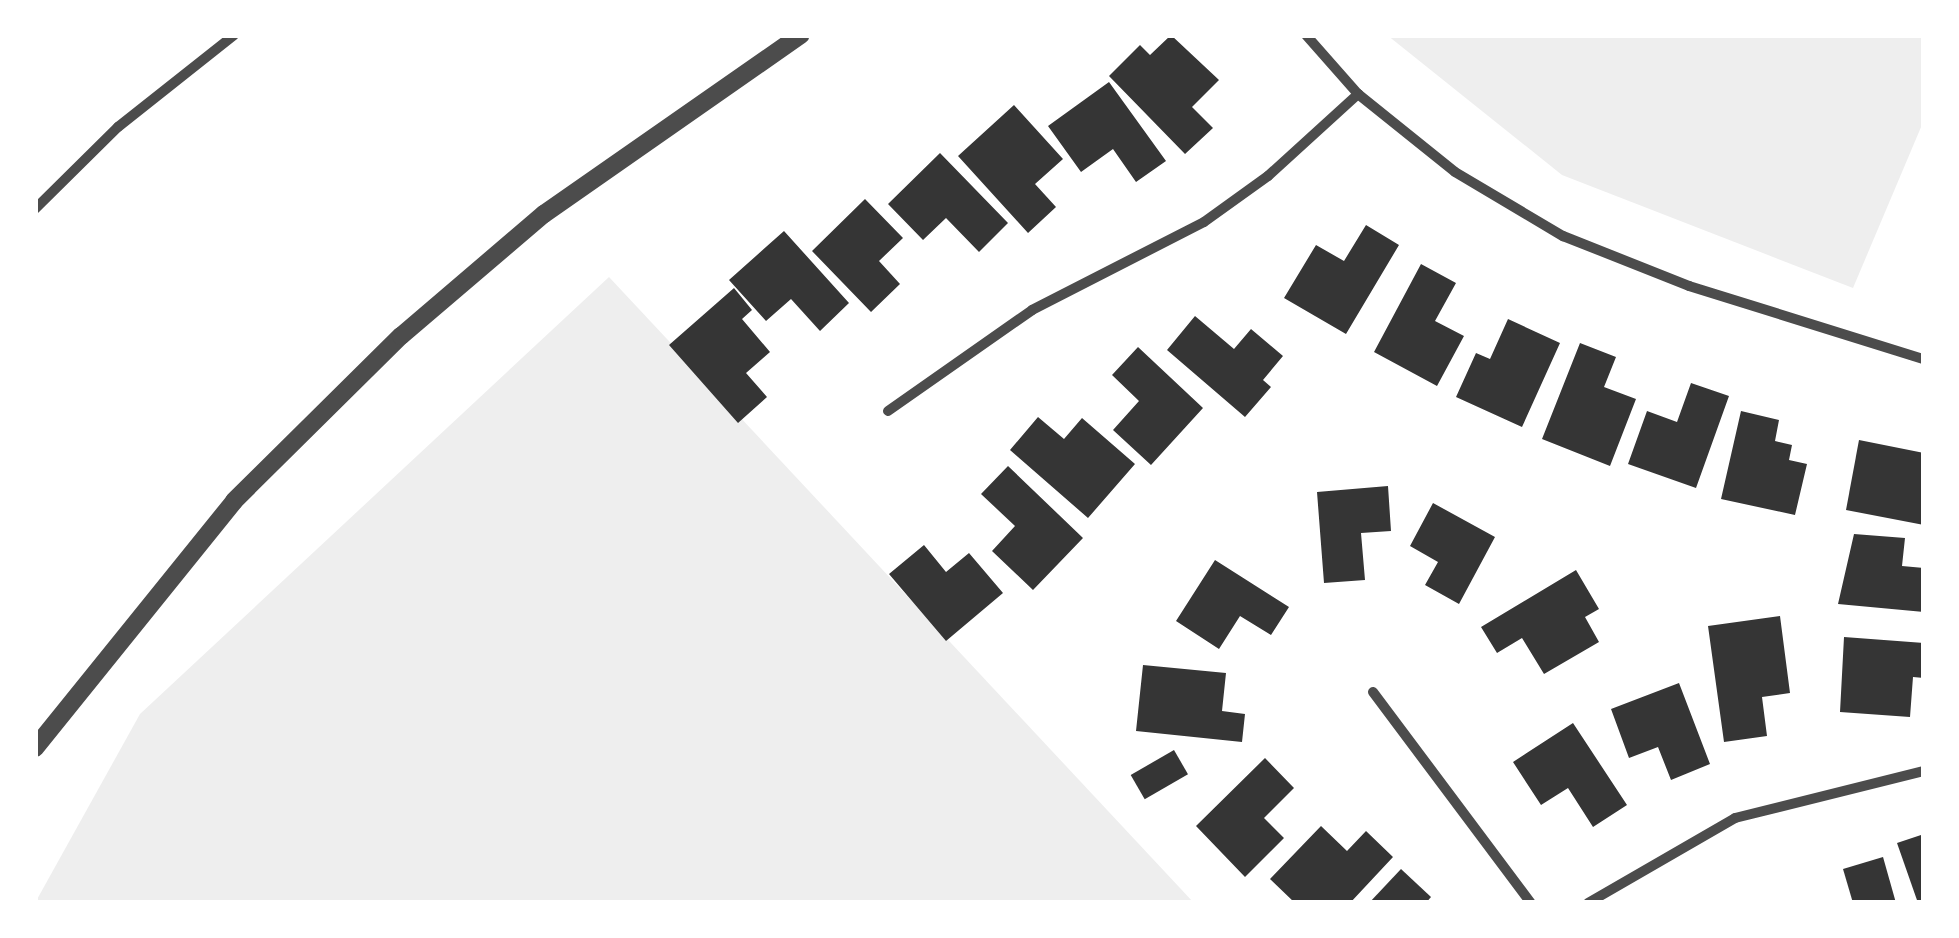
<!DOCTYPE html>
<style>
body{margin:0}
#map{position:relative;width:1959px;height:938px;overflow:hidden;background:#fff;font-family:"Sofia Sans Condensed",sans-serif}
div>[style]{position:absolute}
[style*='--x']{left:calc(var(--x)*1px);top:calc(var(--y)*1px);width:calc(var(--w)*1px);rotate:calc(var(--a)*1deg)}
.green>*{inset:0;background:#eee}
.building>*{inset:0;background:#353535;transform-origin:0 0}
.minor>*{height:10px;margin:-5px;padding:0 5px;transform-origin:5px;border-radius:5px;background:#4c4c4c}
.tertiary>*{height:18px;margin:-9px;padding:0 9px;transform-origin:9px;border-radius:9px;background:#4c4c4c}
span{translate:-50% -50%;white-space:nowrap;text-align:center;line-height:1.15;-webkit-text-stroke:9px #fff;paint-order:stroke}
.frame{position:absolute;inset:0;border:38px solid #fff;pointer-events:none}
</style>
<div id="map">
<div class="green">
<div style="clip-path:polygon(1387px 35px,1924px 35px,1924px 120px,1853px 288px,1562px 175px)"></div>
<div style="clip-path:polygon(609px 277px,1194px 903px,35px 903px,140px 714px)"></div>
</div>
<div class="building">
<div style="clip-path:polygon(1171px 35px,1219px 80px,1192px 107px,1213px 128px,1185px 154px,1109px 76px,1140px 45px,1150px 55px)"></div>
<div style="clip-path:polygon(1109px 82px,1166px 161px,1136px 182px,1113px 149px,1081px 172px,1048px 126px)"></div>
<div style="clip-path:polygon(1014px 105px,1063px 159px,1035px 184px,1056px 207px,1028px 233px,958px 156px)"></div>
<div style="clip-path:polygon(940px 153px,1008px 223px,979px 252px,946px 218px,923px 240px,888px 204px)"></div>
<div style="clip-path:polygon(865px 199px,903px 238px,879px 261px,900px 284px,871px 312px,812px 251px)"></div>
<div style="clip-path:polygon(1366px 225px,1399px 245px,1346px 334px,1284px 298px,1316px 245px,1344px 261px)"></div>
<div style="clip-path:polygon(784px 231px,849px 303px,820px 331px,791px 299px,766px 321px,729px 280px)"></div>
<div style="clip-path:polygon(1421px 264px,1456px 283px,1435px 321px,1464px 336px,1437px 386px,1374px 352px)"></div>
<div style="clip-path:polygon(734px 288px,752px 310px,742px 319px,770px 352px,746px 373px,767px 397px,738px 423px,669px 345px)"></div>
<div style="clip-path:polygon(1195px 316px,1234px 349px,1251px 329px,1283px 356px,1263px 380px,1271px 387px,1245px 417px,1167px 350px)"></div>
<div style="clip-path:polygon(1508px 319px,1560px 343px,1522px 427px,1456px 397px,1476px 353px,1490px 359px)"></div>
<div style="clip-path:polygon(1580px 343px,1616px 357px,1604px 387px,1636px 399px,1610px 466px,1542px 439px)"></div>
<div style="clip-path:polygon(1138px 347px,1203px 408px,1151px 465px,1113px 430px,1139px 401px,1112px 375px)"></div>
<div style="clip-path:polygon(1691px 383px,1729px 396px,1696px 488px,1628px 464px,1647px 411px,1677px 422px)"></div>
<div style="clip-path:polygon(1741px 411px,1779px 420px,1775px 441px,1792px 445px,1789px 460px,1807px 464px,1795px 515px,1721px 499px)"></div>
<div style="clip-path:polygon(1038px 417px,1064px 439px,1082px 418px,1135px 464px,1088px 518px,1010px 450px)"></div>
<div style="clip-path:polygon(1859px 440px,1924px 453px,1924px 525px,1846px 510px)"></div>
<div style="clip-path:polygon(1008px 466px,1083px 538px,1033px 590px,992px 551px,1015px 526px,981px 494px)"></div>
<div style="clip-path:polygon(1388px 486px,1391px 531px,1361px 533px,1365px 580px,1324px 583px,1317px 492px)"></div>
<div style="clip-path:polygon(1433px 503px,1495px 537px,1459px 604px,1425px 585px,1438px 562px,1410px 546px)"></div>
<div style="clip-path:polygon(1854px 534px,1905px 538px,1902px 566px,1924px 568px,1924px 612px,1838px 604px)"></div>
<div style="clip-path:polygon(924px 545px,946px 572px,969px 553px,1003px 593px,946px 641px,889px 574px)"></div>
<div style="clip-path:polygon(1215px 560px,1289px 607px,1271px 635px,1240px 616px,1219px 649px,1176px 621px)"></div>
<div style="clip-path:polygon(1576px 570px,1599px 609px,1585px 617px,1599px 642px,1544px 674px,1522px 638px,1497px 653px,1481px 627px)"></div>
<div style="clip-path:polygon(1780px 616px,1790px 693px,1762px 697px,1767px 736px,1724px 742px,1708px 626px)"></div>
<div style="clip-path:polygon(1844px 637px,1924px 643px,1924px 678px,1913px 677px,1910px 717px,1840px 712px)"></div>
<div style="clip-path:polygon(1143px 665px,1226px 673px,1222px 711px,1245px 714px,1242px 742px,1136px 731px)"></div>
<div style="clip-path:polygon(1679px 683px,1710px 764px,1671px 780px,1658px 747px,1629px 758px,1611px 709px)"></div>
<div style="clip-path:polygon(1573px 723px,1627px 805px,1593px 827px,1568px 788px,1541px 805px,1513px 762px)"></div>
<div style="left:1174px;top:750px;width:28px;height:50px;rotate:60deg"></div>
<div style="clip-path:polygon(1265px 758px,1294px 788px,1264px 818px,1284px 838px,1245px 877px,1196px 826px)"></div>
<div style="clip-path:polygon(1321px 826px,1347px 851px,1366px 831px,1393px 857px,1350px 903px,1295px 903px,1270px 879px)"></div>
<div style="clip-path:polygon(1924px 834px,1924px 903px,1918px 903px,1897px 843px)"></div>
<div style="clip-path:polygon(1883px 857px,1896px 903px,1853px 903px,1843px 869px)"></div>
<div style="clip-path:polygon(1401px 869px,1431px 897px,1426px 903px,1369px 903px)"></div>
</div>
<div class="minor">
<div style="--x:1306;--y:35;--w:79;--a:48.6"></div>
<div style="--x:1358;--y:94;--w:124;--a:38.8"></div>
<div style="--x:1455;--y:172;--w:126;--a:30.7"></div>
<div style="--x:1563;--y:236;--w:136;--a:21.6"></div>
<div style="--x:1689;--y:286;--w:246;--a:17.3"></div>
<div style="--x:35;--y:209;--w:117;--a:-44.7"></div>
<div style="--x:118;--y:127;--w:148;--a:-38.4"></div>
<div style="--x:888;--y:411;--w:176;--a:-35"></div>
<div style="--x:1032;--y:310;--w:193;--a:-27.1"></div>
<div style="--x:1204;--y:222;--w:79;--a:-35.7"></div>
<div style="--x:1268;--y:176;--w:122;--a:-42.3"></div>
<div style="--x:1373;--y:692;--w:264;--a:53.2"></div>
<div style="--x:1588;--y:903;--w:170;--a:-30"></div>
<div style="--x:1735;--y:818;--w:195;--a:-14"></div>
</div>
<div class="tertiary">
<div style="--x:35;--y:748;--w:317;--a:-51.1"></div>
<div style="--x:234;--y:501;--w:235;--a:-44.7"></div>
<div style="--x:401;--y:336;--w:188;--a:-40.5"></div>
<div style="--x:544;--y:214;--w:313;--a:-34.9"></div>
</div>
<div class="frame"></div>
</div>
